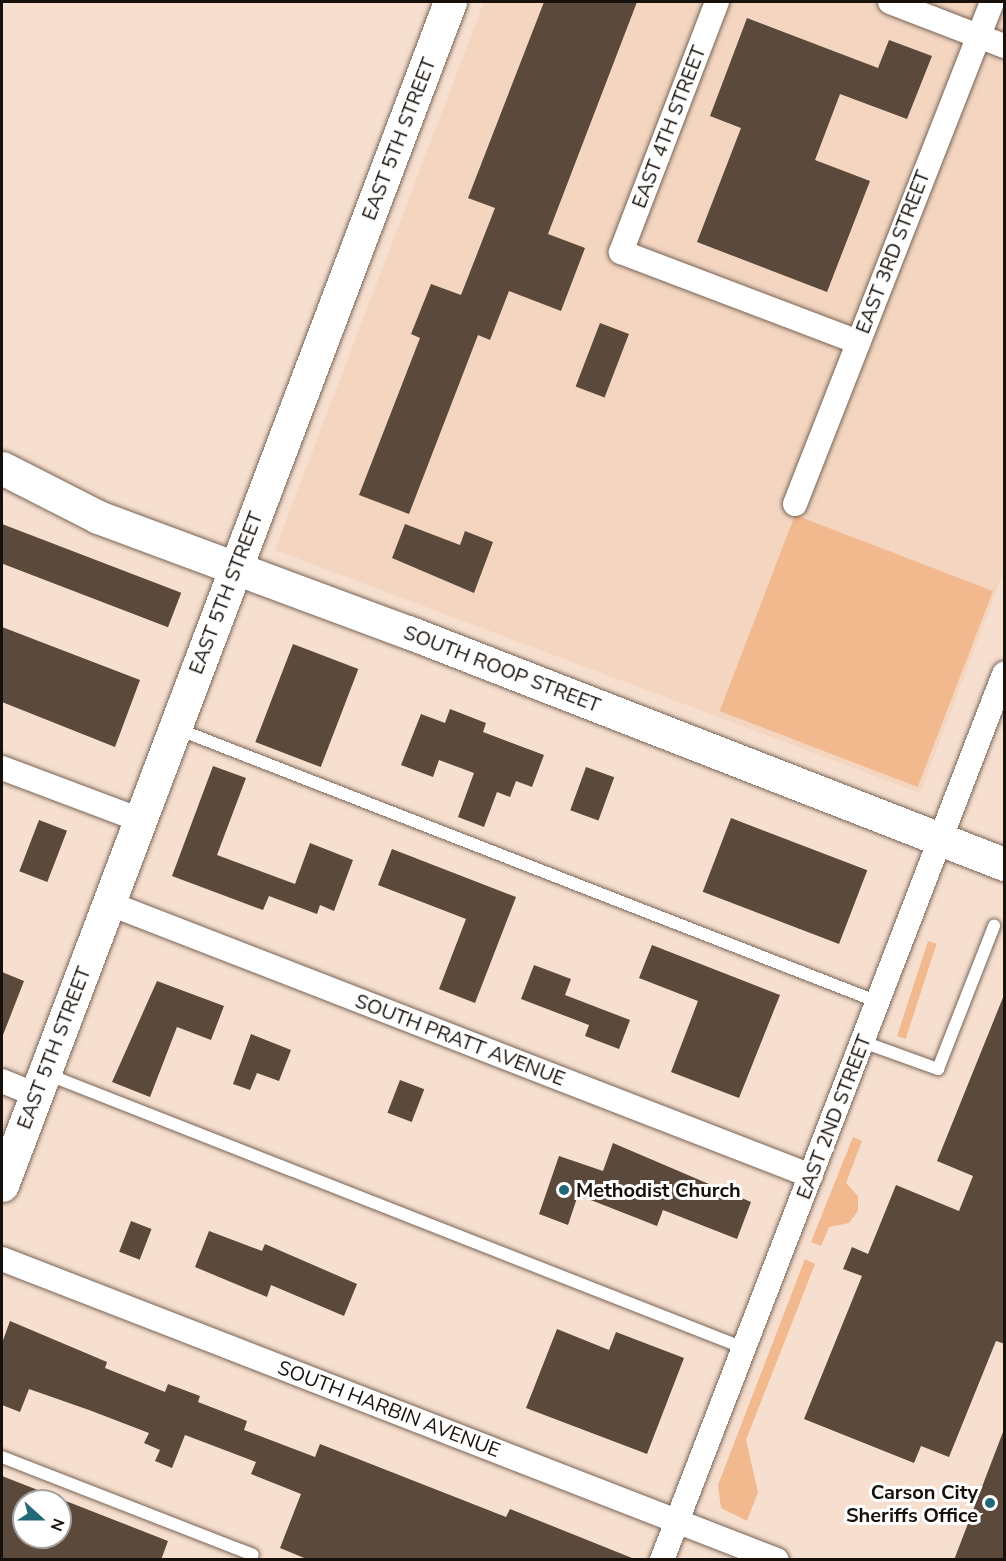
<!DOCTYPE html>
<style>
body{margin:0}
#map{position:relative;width:1006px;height:1561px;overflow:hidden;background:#f6dfcf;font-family:"Nunito Sans",sans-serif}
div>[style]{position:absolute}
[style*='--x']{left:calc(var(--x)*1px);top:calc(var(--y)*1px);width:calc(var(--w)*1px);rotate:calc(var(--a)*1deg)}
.built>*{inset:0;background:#f3d5c0}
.green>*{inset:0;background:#f2b88e;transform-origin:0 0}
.building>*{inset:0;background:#5b493b;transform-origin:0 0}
.roads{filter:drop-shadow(0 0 2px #786456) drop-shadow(0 0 2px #786456)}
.lane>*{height:12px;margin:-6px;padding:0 6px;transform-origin:6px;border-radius:6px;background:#fff}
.street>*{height:24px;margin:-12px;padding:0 12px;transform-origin:12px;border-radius:12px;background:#fff}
.secondary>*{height:33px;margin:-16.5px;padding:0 16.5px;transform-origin:16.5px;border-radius:16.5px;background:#fff}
.dots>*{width:16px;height:16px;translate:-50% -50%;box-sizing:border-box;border:3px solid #fff;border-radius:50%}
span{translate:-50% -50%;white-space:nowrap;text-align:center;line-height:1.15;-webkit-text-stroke:6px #fff;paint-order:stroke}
.street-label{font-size:20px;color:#18110b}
.poi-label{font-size:20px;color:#18110b;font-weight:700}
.left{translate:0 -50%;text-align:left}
.right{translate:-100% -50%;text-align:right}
.frame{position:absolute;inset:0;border:3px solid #18110b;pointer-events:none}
.north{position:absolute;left:12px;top:1489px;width:60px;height:60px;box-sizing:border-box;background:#fff;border:2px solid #a3a09d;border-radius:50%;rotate:111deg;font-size:16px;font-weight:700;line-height:24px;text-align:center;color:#18110b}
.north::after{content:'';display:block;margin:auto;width:21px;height:27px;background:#226878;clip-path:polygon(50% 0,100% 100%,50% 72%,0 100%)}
</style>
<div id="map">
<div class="built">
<div style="clip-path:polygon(484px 2px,1004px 2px,1004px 571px,920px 793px,275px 550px)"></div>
</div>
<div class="green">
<div style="left:795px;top:515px;width:212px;height:210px;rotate:21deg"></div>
<div style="left:928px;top:941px;width:9px;height:100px;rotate:18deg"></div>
<div style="clip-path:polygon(853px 1137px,862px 1141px,846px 1183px,858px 1196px,858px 1211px,849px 1223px,829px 1227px,821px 1246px,811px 1242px)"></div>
<div style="clip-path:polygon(805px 1259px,815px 1264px,746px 1440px,758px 1492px,747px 1521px,721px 1508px,718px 1485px)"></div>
</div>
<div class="building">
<div style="clip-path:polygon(544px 2px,637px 2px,548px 234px,585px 248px,561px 311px,509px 291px,490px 340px,478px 335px,409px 514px,359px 495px,420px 338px,411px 334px,431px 284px,461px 295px,495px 208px,468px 198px)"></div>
<div style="clip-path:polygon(747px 18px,878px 68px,889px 40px,932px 56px,907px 119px,840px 94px,815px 160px,870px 181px,827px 292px,697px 242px,741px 128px,710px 116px)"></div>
<div style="left:600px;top:323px;width:31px;height:68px;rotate:21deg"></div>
<div style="left:2px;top:524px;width:192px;height:37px;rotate:21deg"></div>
<div style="clip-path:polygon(405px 524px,460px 545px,465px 531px,493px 542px,474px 593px,392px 558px)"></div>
<div style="clip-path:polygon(2px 627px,140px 680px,115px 747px,2px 702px)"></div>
<div style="left:293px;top:644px;width:70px;height:105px;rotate:21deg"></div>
<div style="clip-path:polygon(450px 709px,486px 723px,483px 732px,544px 755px,532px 787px,516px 781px,510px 797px,497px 792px,484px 827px,458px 817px,474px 773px,439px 760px,433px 777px,401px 765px,421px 714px,445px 723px)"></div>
<div style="clip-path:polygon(213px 766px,246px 778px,217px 855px,295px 884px,310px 843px,353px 860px,334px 911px,320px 905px,317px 914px,269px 896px,263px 910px,172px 876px)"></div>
<div style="left:586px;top:767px;width:30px;height:46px;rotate:20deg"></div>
<div style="left:731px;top:818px;width:146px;height:79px;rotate:21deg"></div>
<div style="left:39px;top:820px;width:30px;height:55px;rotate:21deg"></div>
<div style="clip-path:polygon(392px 849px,516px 897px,475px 1003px,439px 989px,466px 919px,378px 885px)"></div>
<div style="clip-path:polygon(652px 945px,780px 995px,739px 1098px,671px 1072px,698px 1001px,639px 978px)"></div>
<div style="clip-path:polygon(534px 965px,571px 979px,565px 995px,630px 1020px,619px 1049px,585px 1036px,589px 1025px,521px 999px)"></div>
<div style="clip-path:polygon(2px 972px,24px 981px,3px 1035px,2px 1035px)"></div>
<div style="clip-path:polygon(157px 981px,224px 1006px,211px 1040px,177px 1027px,150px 1097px,112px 1082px)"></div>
<div style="clip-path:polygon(1004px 995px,1005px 1344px,996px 1341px,949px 1457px,921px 1446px,914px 1463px,804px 1419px,862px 1276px,843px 1269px,852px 1247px,868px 1254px,896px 1185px,959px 1211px,973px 1176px,937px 1161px)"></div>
<div style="clip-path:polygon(251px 1034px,291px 1050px,279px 1081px,257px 1073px,250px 1090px,233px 1084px)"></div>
<div style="left:400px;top:1080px;width:26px;height:35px;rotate:21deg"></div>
<div style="clip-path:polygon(613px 1143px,751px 1202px,737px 1239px,663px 1210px,657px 1226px,578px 1195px,568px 1225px,539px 1214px,559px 1156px,603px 1171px)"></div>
<div style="left:131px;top:1221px;width:22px;height:33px;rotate:21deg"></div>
<div style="clip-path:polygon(209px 1231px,262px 1251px,265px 1244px,357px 1284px,344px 1316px,271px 1285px,267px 1297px,195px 1267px)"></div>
<div style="clip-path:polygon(10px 1321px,107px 1362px,105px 1368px,165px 1392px,168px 1384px,200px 1396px,198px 1402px,247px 1421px,244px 1430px,315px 1457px,320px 1444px,506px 1517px,510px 1509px,637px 1560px,309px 1560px,280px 1548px,301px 1494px,251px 1474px,256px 1462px,185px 1435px,172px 1468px,155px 1461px,160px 1450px,144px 1443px,149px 1433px,89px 1410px,29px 1389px,20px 1412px,2px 1405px,2px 1343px)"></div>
<div style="clip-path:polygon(557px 1329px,609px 1350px,616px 1332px,684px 1358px,647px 1454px,526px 1408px)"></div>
<div style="clip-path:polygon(1003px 1432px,1005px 1560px,954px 1560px)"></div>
<div style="clip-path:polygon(evenodd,2px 1476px,168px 1541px,161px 1560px,2px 1560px,2px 1476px,24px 1501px,60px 1501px,60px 1537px,24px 1537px,24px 1501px)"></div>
</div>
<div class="roads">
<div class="lane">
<div style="--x:175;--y:728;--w:755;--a:21.29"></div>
<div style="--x:863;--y:1042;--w:80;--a:19.8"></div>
<div style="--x:938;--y:1069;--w:154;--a:-68.6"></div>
<div style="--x:44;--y:1073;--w:752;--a:21.45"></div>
<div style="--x:2;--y:1457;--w:269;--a:21.3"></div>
</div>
<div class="street">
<div style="--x:717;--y:2;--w:268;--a:111"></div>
<div style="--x:621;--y:252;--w:254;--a:20.8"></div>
<div style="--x:890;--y:2;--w:122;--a:21.1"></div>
<div style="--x:795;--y:504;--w:539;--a:-68.57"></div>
<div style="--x:2;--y:768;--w:147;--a:20.6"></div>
<div style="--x:108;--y:903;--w:754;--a:21.22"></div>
<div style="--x:2;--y:1081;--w:37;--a:22"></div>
<div style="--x:2;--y:1259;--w:831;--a:21.23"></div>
<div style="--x:662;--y:1560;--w:950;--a:-68.89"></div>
</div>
<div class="secondary">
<div style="--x:2;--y:468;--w:108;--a:27"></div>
<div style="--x:98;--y:517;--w:331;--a:20.4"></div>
<div style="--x:408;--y:632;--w:640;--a:21.27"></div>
<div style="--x:2;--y:1185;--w:1265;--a:-69.26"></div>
</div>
</div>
<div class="dots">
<div style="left:564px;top:1190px;background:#226878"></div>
<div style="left:990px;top:1503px;background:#226878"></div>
</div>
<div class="street-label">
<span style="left:669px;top:127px;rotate:-69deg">EAST 4TH STREET</span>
<span style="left:399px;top:139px;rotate:-69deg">EAST 5TH STREET</span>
<span style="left:893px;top:252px;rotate:-69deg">EAST 3RD STREET</span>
<span style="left:226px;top:593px;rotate:-69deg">EAST 5TH STREET</span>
<span style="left:502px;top:669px;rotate:21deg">SOUTH ROOP STREET</span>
<span style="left:460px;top:1040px;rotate:21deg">SOUTH PRATT AVENUE</span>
<span style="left:54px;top:1048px;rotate:-69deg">EAST 5TH STREET</span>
<span style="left:834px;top:1117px;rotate:-69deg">EAST 2ND STREET</span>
<span style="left:389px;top:1409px;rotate:21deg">SOUTH HARBIN AVENUE</span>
</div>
<div class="poi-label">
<span class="left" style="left:576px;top:1190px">Methodist Church</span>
<span class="right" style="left:978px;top:1504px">Carson City<br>Sheriffs Office</span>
</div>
<div class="frame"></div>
<div class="north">N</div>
</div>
